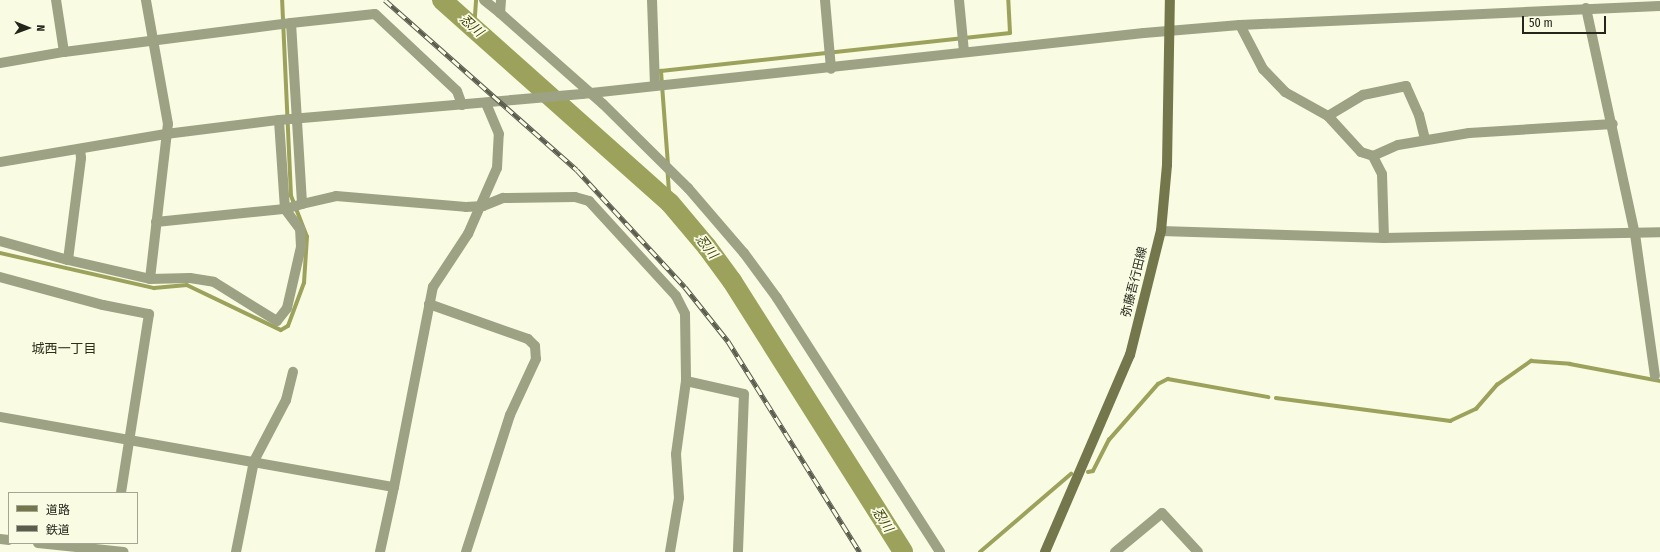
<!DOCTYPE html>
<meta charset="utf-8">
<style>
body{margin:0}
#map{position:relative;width:1660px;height:552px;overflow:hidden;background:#f9fce3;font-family:"Fira Sans Condensed","Noto Sans JP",sans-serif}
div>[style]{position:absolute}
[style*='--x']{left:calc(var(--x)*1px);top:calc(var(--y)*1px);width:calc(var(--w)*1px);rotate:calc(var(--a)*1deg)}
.stream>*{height:3.5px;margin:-1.75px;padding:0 1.75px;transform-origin:1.75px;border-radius:1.75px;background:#9ca25c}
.river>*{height:20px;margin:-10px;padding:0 10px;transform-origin:10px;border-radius:10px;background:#9ca25c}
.minor>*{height:10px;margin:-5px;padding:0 5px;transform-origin:5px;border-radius:5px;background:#9ea284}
.tertiary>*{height:10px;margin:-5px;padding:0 5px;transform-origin:5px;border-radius:5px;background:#9ea284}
.secondary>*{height:10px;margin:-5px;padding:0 5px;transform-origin:5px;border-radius:5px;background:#73774b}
.rail>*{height:4.5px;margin-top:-2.25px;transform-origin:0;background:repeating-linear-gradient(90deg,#f9fce3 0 9px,#5a5c4e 0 18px);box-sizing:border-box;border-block:1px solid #5a5c4e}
span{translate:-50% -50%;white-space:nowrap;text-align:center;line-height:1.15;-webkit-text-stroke:3.5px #f9fce3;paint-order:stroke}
.street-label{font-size:12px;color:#24251b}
.water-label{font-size:13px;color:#3d4008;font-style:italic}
.neighbourhood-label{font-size:13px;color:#2b2d19}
.legend{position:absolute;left:8px;top:492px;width:130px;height:52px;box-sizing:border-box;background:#f9fce3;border:1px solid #a4a693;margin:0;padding:5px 7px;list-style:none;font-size:12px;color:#24251b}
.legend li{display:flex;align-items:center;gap:8px;height:20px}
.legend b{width:20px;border:1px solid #a4a693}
.north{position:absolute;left:8px;top:8px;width:40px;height:40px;-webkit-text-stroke:3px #f9fce3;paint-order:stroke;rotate:91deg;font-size:11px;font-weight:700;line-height:16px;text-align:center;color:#24251b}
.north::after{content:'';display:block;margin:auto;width:14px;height:18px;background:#24251b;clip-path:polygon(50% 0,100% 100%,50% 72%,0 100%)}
.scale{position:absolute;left:1522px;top:16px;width:84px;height:18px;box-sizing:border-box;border:2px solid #24251b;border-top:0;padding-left:5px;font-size:12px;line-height:14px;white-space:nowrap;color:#24251b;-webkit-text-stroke:3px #f9fce3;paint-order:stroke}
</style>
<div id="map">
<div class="stream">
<div style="--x:474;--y:30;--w:30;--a:-86"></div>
<div style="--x:668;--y:165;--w:94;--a:-94.3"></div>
<div style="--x:661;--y:71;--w:351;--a:-6.2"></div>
<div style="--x:1010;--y:33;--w:33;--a:-93"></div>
<div style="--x:668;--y:171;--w:32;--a:86"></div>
<div style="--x:0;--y:253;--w:158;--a:12.8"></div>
<div style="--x:154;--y:288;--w:33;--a:-5"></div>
<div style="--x:187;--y:285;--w:104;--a:25.6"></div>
<div style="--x:281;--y:330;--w:8;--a:-30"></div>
<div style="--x:288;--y:326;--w:46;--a:-69.6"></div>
<div style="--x:304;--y:283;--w:46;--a:-86.3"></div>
<div style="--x:307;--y:237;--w:44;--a:-111.3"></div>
<div style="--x:291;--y:196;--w:196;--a:-92.6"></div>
<div style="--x:1276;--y:398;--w:176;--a:7.5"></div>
<div style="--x:1450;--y:421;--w:29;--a:-25"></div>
<div style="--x:1476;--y:409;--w:32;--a:-49"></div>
<div style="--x:1497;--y:385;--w:42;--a:-35.2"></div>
<div style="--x:1531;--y:361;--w:39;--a:4"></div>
<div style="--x:1570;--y:364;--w:92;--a:10.7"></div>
<div style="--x:1088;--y:472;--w:5;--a:-11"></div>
<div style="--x:1093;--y:471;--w:35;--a:-63"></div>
<div style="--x:1109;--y:440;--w:74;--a:-48.8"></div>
<div style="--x:1158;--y:384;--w:11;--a:-27"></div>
<div style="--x:1168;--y:379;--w:102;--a:10.2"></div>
<div style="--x:980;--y:552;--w:120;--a:-40.6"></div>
</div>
<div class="river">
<div style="--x:442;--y:0;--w:305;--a:41.7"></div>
<div style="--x:670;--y:203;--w:57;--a:49.9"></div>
<div style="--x:707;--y:247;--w:42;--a:53.7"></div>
<div style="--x:732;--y:281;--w:320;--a:57.7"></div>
</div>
<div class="minor">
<div style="--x:484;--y:0;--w:21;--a:39"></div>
<div style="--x:501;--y:0;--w:13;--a:94"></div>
<div style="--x:500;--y:13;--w:137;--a:41.5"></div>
<div style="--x:603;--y:104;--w:120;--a:44.7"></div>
<div style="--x:688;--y:188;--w:86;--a:49.3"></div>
<div style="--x:744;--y:253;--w:56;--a:53.7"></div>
<div style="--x:777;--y:298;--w:302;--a:57.3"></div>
<div style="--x:652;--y:0;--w:86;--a:88"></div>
<div style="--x:825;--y:0;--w:69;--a:85"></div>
<div style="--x:959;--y:0;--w:52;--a:84.5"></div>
<div style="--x:1586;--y:8;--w:231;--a:77.8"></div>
<div style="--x:1635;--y:234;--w:143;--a:82"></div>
<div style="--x:291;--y:23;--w:84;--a:-6.1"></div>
<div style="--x:375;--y:14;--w:112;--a:43.2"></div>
<div style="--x:457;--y:91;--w:15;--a:70"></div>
<div style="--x:1240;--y:25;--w:50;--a:62.4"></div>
<div style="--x:1263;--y:69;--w:32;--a:46"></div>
<div style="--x:1285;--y:92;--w:49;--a:29.2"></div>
<div style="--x:1328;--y:116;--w:41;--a:-31"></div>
<div style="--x:1363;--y:95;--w:44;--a:-11.8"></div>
<div style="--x:1406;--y:86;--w:32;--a:66"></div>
<div style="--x:1419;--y:115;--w:25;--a:76"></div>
<div style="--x:64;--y:52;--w:229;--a:-7.3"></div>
<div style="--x:291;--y:23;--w:181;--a:86.5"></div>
<div style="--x:302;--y:204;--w:35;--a:-13"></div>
<div style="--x:336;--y:196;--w:130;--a:4.8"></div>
<div style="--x:466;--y:207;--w:17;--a:-3"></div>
<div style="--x:483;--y:206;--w:22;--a:-22"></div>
<div style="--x:503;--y:198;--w:72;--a:-0.8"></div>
<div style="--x:575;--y:197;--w:15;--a:16"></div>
<div style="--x:589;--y:201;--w:129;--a:47.5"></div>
<div style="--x:676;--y:296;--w:20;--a:63"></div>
<div style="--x:685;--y:314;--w:67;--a:89.1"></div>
<div style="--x:686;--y:381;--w:74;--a:97.8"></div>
<div style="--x:676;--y:454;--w:44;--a:86.1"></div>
<div style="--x:679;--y:498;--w:55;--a:99.5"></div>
<div style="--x:0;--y:63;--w:65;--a:-9.8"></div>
<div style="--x:64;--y:52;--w:53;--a:-98.7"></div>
<div style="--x:1328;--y:116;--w:49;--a:47.5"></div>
<div style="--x:1361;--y:152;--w:13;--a:18"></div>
<div style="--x:156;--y:222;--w:130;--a:-5.8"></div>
<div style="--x:285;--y:209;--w:89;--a:-93.9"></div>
<div style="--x:1161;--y:231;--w:223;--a:1.8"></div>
<div style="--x:1384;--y:238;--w:276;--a:-1.2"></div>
<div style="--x:1384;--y:238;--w:64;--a:-91.8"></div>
<div style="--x:1382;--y:174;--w:20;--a:-117"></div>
<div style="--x:1373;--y:156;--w:27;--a:-24"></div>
<div style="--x:1398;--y:145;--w:72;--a:-9.6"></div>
<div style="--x:1469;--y:133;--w:144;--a:-3.6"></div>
<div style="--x:0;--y:241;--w:71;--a:15.6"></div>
<div style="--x:68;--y:260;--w:103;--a:-82.7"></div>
<div style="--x:81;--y:158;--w:9;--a:-96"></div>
<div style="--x:0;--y:277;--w:107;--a:15.2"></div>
<div style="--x:103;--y:305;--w:47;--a:11.1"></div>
<div style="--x:149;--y:314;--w:181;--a:98.9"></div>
<div style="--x:150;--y:279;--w:40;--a:-1.4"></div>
<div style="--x:190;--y:278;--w:24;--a:9"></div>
<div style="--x:214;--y:282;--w:74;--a:31.8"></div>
<div style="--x:277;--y:321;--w:16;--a:-52"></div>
<div style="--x:287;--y:308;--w:63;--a:-77.1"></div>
<div style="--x:301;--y:247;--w:18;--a:-93"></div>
<div style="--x:300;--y:229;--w:25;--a:-127"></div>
<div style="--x:285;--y:209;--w:18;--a:-16"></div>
<div style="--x:429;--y:304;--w:105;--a:19.5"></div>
<div style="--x:528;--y:339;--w:10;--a:45"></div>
<div style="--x:535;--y:346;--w:13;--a:86"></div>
<div style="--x:536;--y:359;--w:62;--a:114.9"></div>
<div style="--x:510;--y:415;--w:144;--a:107.8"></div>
<div style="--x:686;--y:381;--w:59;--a:12.6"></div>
<div style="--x:744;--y:394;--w:158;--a:92.2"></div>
<div style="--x:0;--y:417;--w:400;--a:10.1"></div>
<div style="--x:394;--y:487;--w:66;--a:102.2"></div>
<div style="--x:394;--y:487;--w:204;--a:-79"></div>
<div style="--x:433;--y:287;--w:64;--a:-56.6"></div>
<div style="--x:468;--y:234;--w:72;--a:-66.3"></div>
<div style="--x:497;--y:168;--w:34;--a:-87"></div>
<div style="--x:499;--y:134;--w:34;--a:-113"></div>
<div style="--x:0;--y:539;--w:9;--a:6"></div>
<div style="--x:38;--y:543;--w:86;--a:6"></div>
<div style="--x:236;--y:552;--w:93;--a:-78.8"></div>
<div style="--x:254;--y:461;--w:69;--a:-62.3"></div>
<div style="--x:286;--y:400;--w:29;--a:-76"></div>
<div style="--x:1115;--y:552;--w:61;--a:-39.7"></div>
<div style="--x:1162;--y:513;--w:53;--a:47.3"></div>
</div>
<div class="tertiary">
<div style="--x:0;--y:162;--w:168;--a:-9.6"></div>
<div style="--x:166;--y:134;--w:114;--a:-7.1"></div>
<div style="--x:279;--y:120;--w:304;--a:-4.9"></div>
<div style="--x:582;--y:94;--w:565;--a:-6.19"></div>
<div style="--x:1144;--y:33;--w:96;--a:-4.8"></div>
<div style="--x:1240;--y:25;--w:420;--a:-2.6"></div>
<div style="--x:68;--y:260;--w:84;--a:13"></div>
<div style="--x:150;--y:279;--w:156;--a:-83.4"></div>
<div style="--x:168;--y:124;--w:126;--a:-100.1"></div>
</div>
<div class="secondary">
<div style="--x:1045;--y:552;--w:215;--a:-66.7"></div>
<div style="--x:1130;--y:355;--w:128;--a:-76"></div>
<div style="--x:1161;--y:231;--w:66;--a:-84.8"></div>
<div style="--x:1167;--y:165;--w:165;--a:-89"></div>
</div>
<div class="rail">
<div style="--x:385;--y:0;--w:256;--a:41.5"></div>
<div style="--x:577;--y:170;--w:159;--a:47.3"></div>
<div style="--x:685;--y:287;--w:69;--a:51.5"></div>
<div style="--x:728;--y:341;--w:249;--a:58"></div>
</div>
<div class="street-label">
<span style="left:1135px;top:282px;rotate:-76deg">弥藤吾行田線</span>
</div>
<div class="water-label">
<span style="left:471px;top:26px;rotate:42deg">忍川</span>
<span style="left:706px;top:247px;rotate:52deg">忍川</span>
<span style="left:882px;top:520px;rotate:57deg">忍川</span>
</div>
<div class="neighbourhood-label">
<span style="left:64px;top:349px">城西一丁目</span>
</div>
<ul class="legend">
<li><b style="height:5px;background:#73774b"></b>道路</li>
<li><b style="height:5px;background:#5a5c4e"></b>鉄道</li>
</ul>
<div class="north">N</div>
<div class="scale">50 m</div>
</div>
